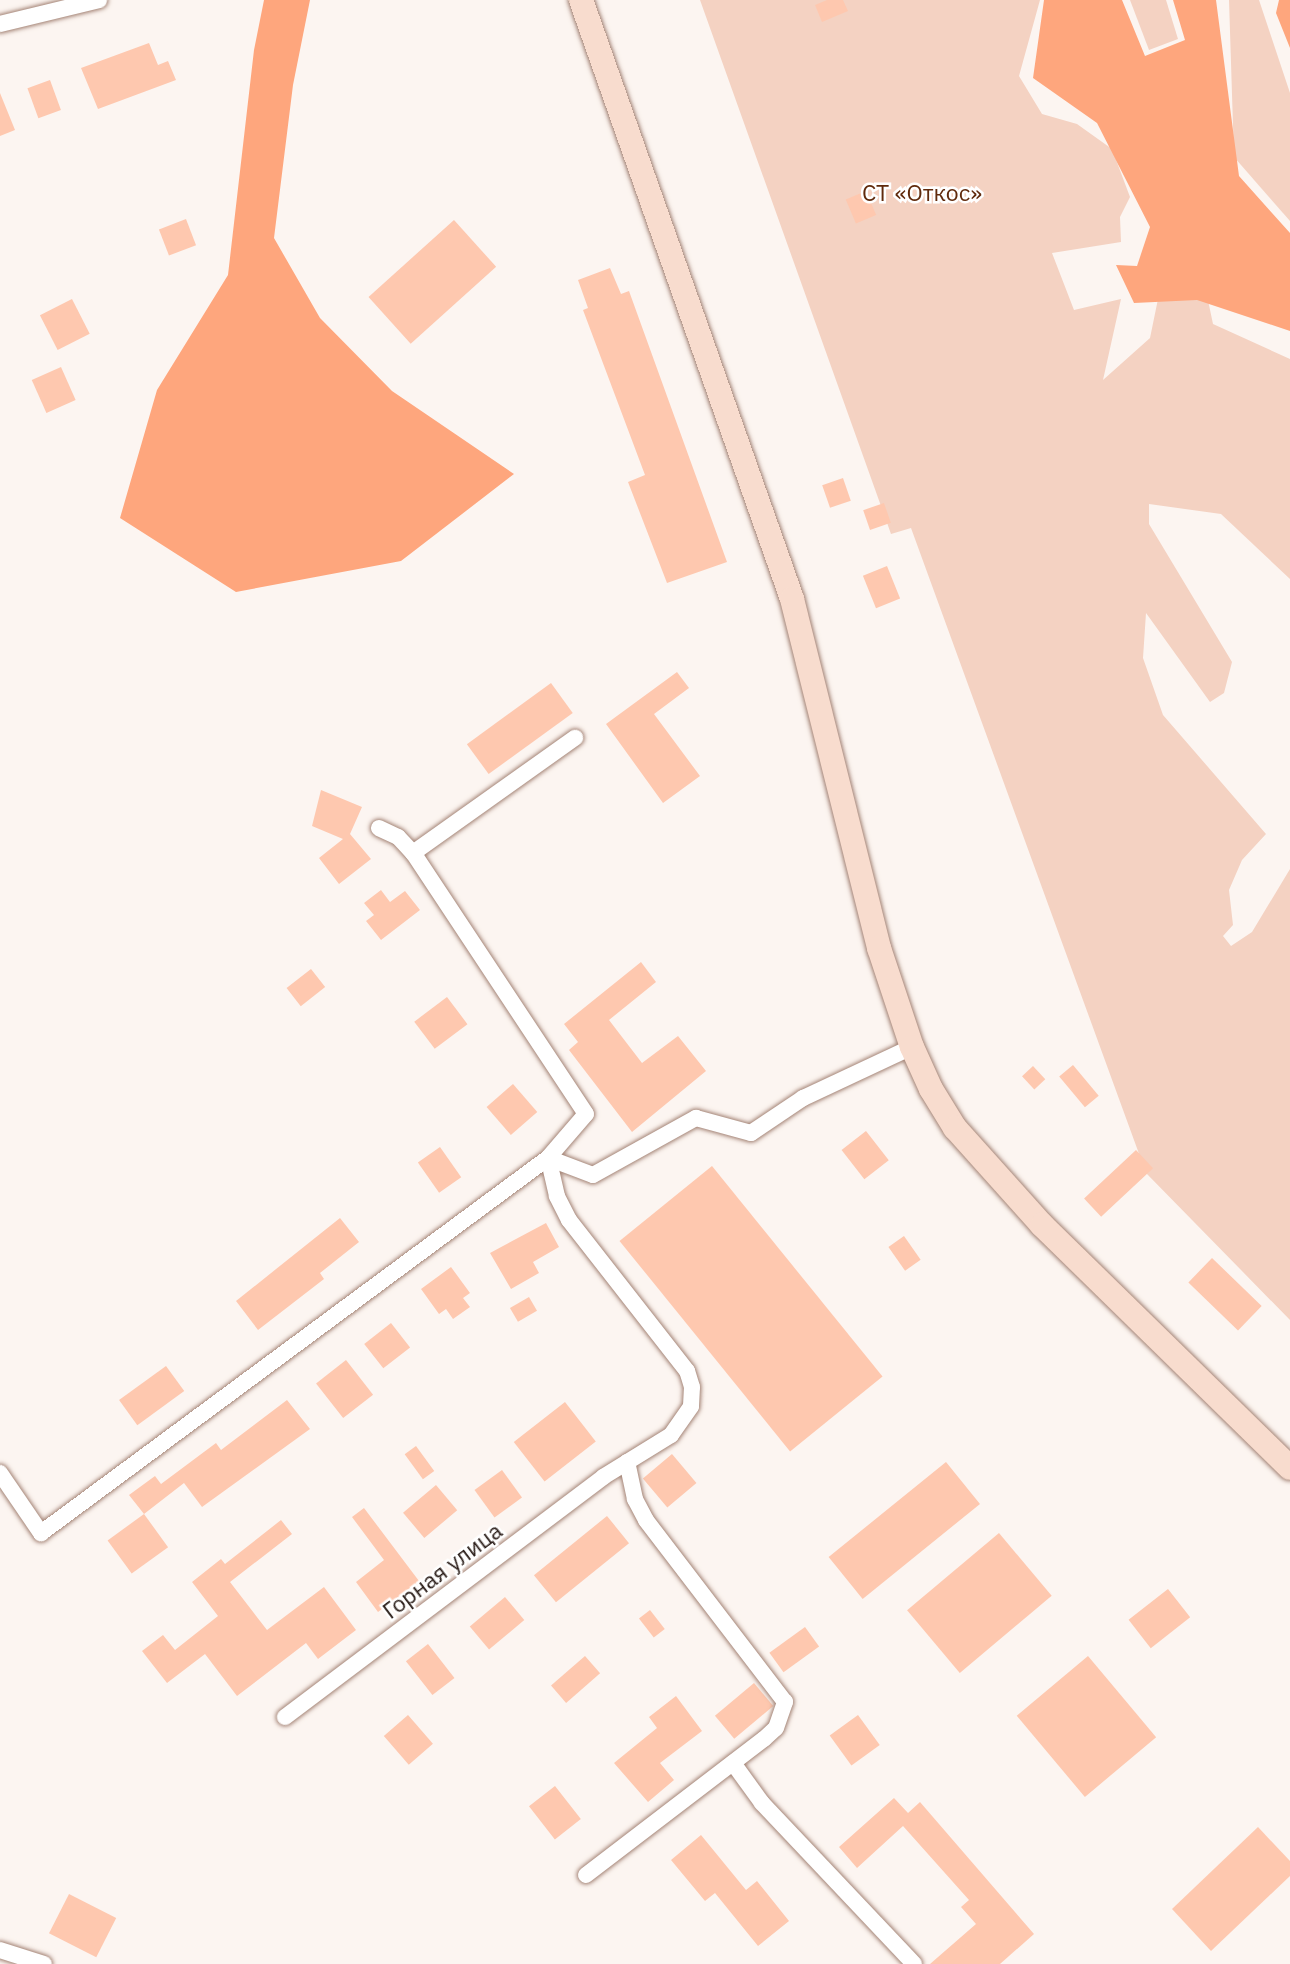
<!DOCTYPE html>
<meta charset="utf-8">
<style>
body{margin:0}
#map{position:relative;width:1290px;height:1964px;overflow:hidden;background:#fcf5f1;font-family:"IBM Plex Sans",sans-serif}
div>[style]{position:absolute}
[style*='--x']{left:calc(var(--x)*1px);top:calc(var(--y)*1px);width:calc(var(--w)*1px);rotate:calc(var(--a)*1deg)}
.green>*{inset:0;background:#f4d2c2}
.forest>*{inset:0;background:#fea67d}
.building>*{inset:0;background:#fec8af;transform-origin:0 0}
.roads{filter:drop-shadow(0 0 2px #a48476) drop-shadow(0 0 2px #a48476)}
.street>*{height:16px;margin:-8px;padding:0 8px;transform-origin:8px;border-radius:8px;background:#fff}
.primary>*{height:24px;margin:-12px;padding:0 12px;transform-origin:12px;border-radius:12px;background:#f8dcce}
span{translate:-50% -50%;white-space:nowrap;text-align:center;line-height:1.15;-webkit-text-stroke:5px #fff;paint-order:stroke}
.park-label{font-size:23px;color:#602a0c}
.street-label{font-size:23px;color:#261914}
</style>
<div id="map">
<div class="green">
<div style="clip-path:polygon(700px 0,1040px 0,1019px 76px,1042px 114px,1077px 124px,1112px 149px,1130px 197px,1120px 217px,1121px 242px,1052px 253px,1074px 310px,1121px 299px,1103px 380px,1150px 338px,1166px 260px,1201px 267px,1213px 324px,1290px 359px,1290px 579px,1221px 514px,1149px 504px,1149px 524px,1232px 662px,1224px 693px,1210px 702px,1146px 613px,1143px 658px,1163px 715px,1266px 834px,1242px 860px,1229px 890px,1233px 925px,1223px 936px,1231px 946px,1252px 932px,1290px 869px,1290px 1320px,1146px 1173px,911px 528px,891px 534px)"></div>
<div style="clip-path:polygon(1130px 0,1166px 0,1178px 39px,1149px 50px)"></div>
<div style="clip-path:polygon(1229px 0,1259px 0,1290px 93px,1290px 221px,1234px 157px)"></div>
</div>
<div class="forest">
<div style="clip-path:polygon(264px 0,310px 0,293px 85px,274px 238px,320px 318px,392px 391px,514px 474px,401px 561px,236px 592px,120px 518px,157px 390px,228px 275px,254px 50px)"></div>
<div style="clip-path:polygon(1044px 0,1122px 0,1145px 56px,1185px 40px,1173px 0,1216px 0,1239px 176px,1290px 233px,1290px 331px,1197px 300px,1134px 303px,1116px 265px,1137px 266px,1150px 227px,1097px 123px,1033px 78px)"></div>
<div style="clip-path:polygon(1279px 0,1290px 0,1290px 48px,1276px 13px)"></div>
</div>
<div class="building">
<div style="clip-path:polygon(827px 0,843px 0,848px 11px,822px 22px,815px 5px)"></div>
<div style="clip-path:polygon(149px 43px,158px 65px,168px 61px,176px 80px,98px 109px,81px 68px)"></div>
<div style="left:50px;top:80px;width:32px;height:24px;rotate:70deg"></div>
<div style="clip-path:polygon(0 93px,15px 130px,0 136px)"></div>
<div style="left:866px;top:191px;width:26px;height:22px;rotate:67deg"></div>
<div style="left:186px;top:219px;width:28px;height:29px;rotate:69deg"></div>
<div style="left:454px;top:220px;width:63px;height:115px;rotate:48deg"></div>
<div style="clip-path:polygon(610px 268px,621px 294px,629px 291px,727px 562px,667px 583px,628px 482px,645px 475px,583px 310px,588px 308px,578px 280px)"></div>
<div style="left:72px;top:299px;width:39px;height:36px;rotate:63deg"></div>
<div style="left:61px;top:367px;width:36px;height:32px;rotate:66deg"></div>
<div style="left:843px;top:478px;width:24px;height:22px;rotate:71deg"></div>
<div style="left:884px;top:503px;width:21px;height:22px;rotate:71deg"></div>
<div style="left:887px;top:566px;width:35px;height:26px;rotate:68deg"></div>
<div style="clip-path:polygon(677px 672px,689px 688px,654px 714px,700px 776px,663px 803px,606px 724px)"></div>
<div style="left:551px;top:683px;width:37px;height:104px;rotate:54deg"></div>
<div style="clip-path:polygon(321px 790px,362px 807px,350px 834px,371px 859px,339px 884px,319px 858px,343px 839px,312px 826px)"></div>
<div style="clip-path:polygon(381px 890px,390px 902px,405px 891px,420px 910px,381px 940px,366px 921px,374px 915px,364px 903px)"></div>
<div style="clip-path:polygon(641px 962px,656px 982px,609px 1020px,642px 1063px,678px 1036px,706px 1071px,632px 1132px,569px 1050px,578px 1042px,564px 1024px)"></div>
<div style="left:311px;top:969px;width:23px;height:31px;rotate:52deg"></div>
<div style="left:447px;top:997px;width:34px;height:41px;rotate:53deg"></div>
<div style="left:1073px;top:1065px;width:40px;height:18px;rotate:50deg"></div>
<div style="left:1033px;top:1066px;width:18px;height:15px;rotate:47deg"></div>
<div style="left:513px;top:1084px;width:37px;height:35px;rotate:49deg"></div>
<div style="left:866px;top:1131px;width:37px;height:31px;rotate:52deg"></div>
<div style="left:440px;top:1147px;width:37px;height:27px;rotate:55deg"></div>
<div style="left:1136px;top:1150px;width:25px;height:71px;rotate:47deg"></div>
<div style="left:712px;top:1166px;width:271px;height:119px;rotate:51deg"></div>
<div style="clip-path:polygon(340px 1218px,359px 1242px,320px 1273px,324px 1279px,258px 1330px,236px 1301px)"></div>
<div style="clip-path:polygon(546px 1223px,559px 1247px,533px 1262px,539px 1273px,511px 1289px,490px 1253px)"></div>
<div style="left:904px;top:1236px;width:29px;height:19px;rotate:55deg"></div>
<div style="left:1212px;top:1258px;width:69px;height:34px;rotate:44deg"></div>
<div style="clip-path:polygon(451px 1267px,470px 1293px,463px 1298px,470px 1307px,453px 1319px,446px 1309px,439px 1314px,421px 1289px)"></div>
<div style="left:529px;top:1297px;width:16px;height:22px;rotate:60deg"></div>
<div style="left:391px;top:1323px;width:31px;height:34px;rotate:52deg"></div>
<div style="left:346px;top:1360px;width:44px;height:38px;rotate:52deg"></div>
<div style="left:166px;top:1366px;width:31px;height:58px;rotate:54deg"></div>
<div style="clip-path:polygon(287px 1400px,310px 1429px,202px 1507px,184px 1483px,144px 1514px,129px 1495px,155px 1476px,161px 1484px,216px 1443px,221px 1450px)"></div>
<div style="left:565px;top:1402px;width:50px;height:65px;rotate:52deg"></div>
<div style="left:416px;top:1446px;width:31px;height:14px;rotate:54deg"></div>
<div style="left:672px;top:1454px;width:38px;height:38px;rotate:50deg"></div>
<div style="left:946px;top:1462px;width:54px;height:151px;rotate:51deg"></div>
<div style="left:502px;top:1470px;width:34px;height:34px;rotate:54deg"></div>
<div style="left:436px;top:1485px;width:33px;height:43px;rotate:50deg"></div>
<div style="clip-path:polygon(364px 1508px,419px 1581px,378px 1612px,356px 1582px,384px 1560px,352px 1517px)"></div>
<div style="left:144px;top:1514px;width:41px;height:45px;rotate:54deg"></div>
<div style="left:607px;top:1516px;width:35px;height:94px;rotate:51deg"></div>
<div style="clip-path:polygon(281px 1520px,292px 1534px,230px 1582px,267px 1630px,324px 1587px,356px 1630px,318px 1659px,306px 1643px,237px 1696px,205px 1654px,167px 1683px,142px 1651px,163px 1635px,175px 1650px,218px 1616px,192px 1582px,221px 1559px,225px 1564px)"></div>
<div style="left:999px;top:1533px;width:82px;height:120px;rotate:50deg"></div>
<div style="left:1168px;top:1589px;width:36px;height:50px;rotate:52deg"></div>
<div style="left:505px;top:1597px;width:30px;height:46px;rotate:50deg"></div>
<div style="left:650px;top:1610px;width:24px;height:14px;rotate:52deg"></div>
<div style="left:805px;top:1627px;width:24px;height:44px;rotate:54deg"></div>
<div style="left:428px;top:1644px;width:43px;height:28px;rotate:52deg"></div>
<div style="left:585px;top:1656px;width:23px;height:45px;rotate:49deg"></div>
<div style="left:1088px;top:1656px;width:106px;height:93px;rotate:50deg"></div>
<div style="left:754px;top:1683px;width:30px;height:51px;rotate:50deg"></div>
<div style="clip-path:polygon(676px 1696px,702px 1731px,660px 1763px,674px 1780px,648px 1802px,614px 1763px,657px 1728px,649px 1717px)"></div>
<div style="left:408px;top:1715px;width:38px;height:32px;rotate:49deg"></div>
<div style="left:858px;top:1715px;width:37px;height:35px;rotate:54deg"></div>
<div style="left:555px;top:1786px;width:42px;height:33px;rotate:52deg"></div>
<div style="clip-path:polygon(894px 1798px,908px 1813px,920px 1802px,1034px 1934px,1000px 1964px,930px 1964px,976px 1924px,961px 1907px,969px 1900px,903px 1826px,857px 1868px,839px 1847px)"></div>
<div style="clip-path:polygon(1258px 1827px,1290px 1861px,1290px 1876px,1211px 1951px,1172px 1909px)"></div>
<div style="clip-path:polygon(701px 1835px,746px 1890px,757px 1881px,789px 1921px,758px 1946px,715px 1893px,705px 1901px,671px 1860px)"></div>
<div style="left:69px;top:1894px;width:53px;height:44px;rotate:27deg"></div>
</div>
<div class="roads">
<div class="street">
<div style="--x:0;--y:24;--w:102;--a:-13.6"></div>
<div style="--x:413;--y:853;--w:199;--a:-35.4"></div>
<div style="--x:548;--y:1158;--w:48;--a:20.7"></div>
<div style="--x:593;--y:1175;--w:118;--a:-29"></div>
<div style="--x:696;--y:1118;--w:57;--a:15.3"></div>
<div style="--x:751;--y:1133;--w:63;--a:-33.9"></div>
<div style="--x:803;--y:1098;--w:120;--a:-25.1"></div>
<div style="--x:0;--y:1473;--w:73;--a:55.7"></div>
<div style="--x:41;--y:1533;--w:631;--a:-36.49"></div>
<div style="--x:548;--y:1158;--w:58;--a:-49.2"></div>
<div style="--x:586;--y:1114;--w:313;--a:-123.5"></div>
<div style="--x:413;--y:853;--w:22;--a:-133"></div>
<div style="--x:398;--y:837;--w:21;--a:-155"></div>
<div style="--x:285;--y:1717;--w:398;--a:-37"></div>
<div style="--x:603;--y:1477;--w:80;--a:-31.7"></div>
<div style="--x:671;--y:1435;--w:35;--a:-55"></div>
<div style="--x:691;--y:1406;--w:19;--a:-87"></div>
<div style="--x:692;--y:1387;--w:17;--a:-107"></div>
<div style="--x:687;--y:1371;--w:192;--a:-128"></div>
<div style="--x:569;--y:1220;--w:27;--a:-117"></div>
<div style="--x:557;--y:1196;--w:39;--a:-103"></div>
<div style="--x:733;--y:1763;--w:49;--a:54.1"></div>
<div style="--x:762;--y:1803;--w:221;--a:46.6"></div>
<div style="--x:586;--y:1875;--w:224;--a:-37.4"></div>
<div style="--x:764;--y:1739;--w:16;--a:-43"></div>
<div style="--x:776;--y:1728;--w:28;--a:-71"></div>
<div style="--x:785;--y:1702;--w:229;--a:-127.4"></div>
<div style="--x:646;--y:1520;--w:24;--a:-118"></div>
<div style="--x:635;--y:1499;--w:38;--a:-102"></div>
<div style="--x:0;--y:1950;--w:46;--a:17.7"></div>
</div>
<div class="primary">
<div style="--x:581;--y:0;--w:635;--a:70.59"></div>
<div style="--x:792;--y:599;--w:360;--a:76"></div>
<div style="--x:879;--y:948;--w:104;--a:71.6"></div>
<div style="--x:912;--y:1047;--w:46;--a:65.7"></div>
<div style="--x:931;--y:1089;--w:46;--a:58.4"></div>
<div style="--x:955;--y:1128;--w:130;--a:48.1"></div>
<div style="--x:1042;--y:1225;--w:347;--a:44.4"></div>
</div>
</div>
<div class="park-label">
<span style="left:922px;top:192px">СТ «Откос»</span>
</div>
<div class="street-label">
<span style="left:442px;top:1570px;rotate:-37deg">Горная улица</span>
</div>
</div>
